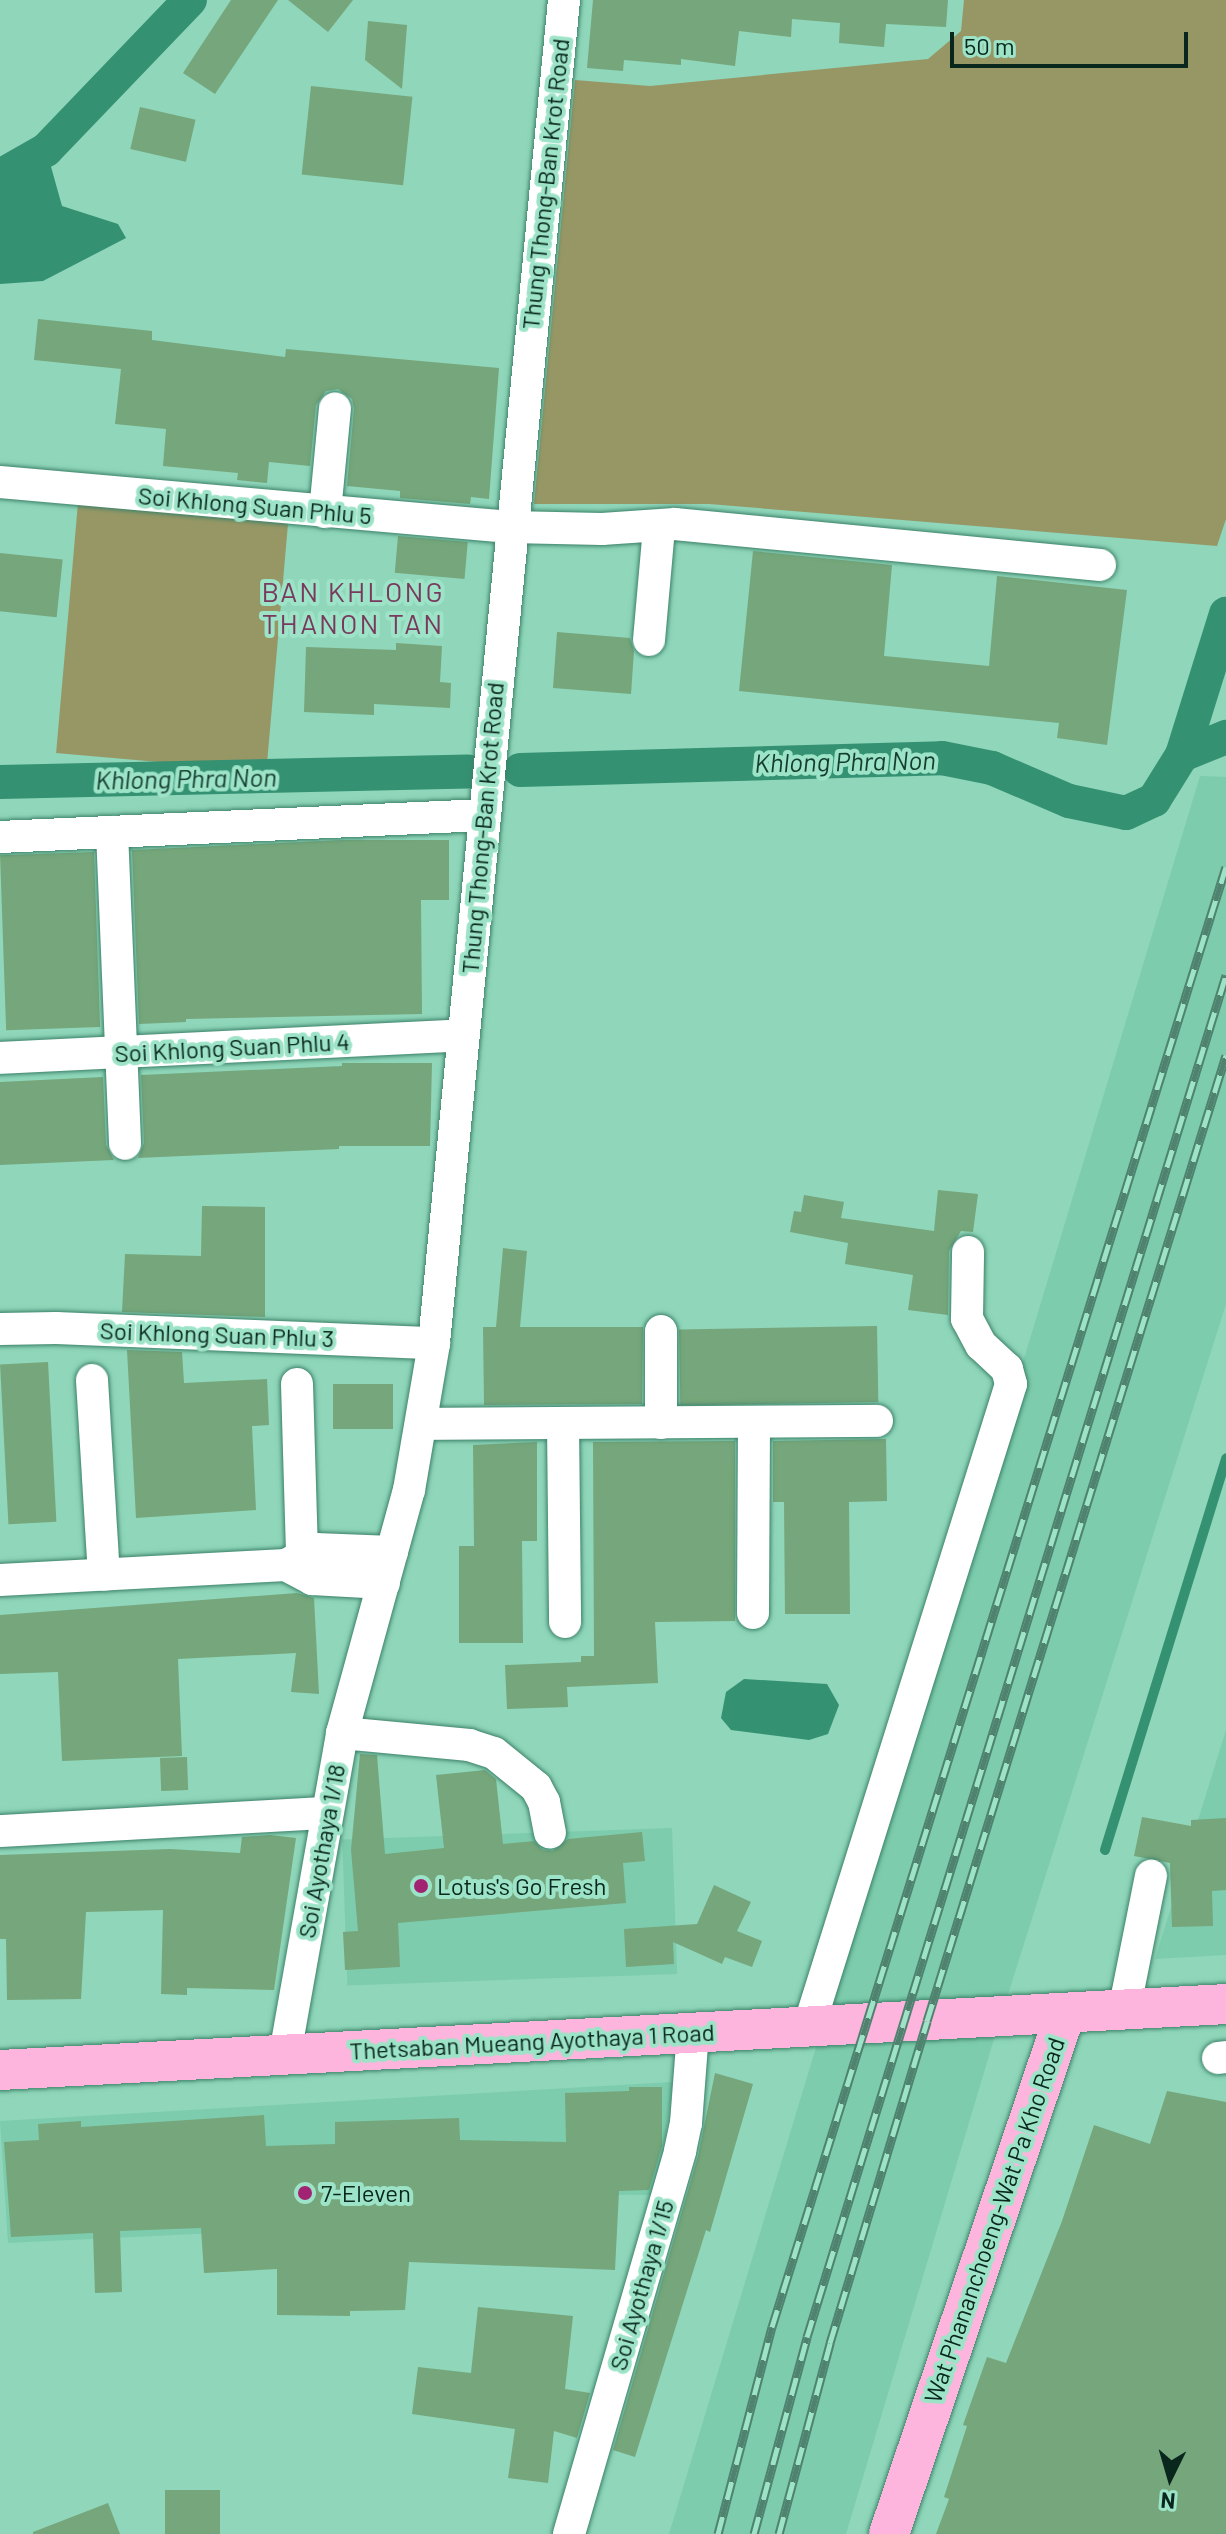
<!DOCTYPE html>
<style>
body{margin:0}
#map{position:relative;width:1226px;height:2534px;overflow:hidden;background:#8fd6ba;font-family:Barlow,sans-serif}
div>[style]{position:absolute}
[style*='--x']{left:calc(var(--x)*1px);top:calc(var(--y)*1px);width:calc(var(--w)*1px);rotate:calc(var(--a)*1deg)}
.built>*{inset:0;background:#7dccad;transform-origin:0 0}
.green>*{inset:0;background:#979765;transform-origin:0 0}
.water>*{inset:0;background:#349172}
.stream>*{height:10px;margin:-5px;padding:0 5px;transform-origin:5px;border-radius:5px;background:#349172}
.canal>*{height:34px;margin:-17px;padding:0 17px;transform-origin:17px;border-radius:17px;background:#349172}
.building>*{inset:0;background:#76a67b;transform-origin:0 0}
.roads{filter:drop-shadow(0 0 2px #3c8269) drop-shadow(0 0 2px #3c8269)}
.minor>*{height:32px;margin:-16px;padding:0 16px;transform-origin:16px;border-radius:16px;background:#fff}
.major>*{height:40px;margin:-20px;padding:0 20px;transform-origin:20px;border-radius:20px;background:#feb5dd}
.rail>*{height:9px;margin-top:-4.5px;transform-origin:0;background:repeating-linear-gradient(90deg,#9ce3c7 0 18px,#4f8370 0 36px);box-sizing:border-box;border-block:2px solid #4f8370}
.dots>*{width:22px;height:22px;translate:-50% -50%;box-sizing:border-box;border:4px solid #9ce3c7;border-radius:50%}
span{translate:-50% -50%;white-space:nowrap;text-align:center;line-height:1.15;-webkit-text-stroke:8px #9ce3c7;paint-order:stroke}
.street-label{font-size:24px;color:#09271d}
.poi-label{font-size:24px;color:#09271d}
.left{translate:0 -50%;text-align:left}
.water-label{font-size:26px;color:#143d2f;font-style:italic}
.quarter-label{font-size:28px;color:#79395d;letter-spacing:2px}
.north{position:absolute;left:1130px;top:2438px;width:80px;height:80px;-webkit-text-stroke:6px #9ce3c7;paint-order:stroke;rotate:185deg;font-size:22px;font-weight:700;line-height:32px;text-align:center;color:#09271d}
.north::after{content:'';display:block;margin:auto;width:28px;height:36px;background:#09271d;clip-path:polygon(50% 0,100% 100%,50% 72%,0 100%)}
.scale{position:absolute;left:950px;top:32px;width:238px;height:36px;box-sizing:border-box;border:4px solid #09271d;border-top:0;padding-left:10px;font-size:24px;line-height:28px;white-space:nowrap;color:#09271d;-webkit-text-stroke:6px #9ce3c7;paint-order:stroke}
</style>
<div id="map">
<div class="built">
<div style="clip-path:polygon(1200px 776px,1226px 777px,1226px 1304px,994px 2039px,846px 2534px,669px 2534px)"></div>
<div style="clip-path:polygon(1226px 1730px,1226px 1955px,1155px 1959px)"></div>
<div style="left:672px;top:1828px;width:146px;height:330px;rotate:88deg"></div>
<div style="clip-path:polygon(673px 2082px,657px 2195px,471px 2194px,276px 2230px,8px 2243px,0 2121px)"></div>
</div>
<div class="green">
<div style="clip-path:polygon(964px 0,1226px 0,1226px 519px,1217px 546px,709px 504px,534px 504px,575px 80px,650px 86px,928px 59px,961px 31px)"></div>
<div style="left:78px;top:503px;width:211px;height:251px;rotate:5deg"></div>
</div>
<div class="water">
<div style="clip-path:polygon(29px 147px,48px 156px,62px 206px,118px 224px,126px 238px,43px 281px,0 284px,0 160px)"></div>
<div style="clip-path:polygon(744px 1679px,827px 1684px,839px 1705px,828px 1734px,809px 1740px,731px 1730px,721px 1718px,726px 1692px)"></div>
</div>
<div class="stream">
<div style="--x:1105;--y:1850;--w:410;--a:-72.8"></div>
</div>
<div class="canal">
<div style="--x:0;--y:176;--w:53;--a:-29.5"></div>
<div style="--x:46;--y:150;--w:208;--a:-46.2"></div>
<div style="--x:1182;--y:755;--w:148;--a:-72.7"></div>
<div style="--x:520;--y:770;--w:422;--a:-1.6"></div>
<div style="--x:942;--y:758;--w:51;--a:11.3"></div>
<div style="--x:992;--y:768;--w:84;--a:23.2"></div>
<div style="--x:1069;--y:801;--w:58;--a:11.9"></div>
<div style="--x:1126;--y:813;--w:31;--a:-25"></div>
<div style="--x:1154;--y:800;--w:53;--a:-58.1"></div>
<div style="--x:1182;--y:755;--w:48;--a:-22.2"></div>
<div style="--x:0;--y:782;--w:468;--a:-1.3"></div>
</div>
<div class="building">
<div style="clip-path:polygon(231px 0,278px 0,215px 94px,183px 73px)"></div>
<div style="clip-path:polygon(288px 0,353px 0,328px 32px)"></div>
<div style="clip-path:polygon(593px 0,948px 0,946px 27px,886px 24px,884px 47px,839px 43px,840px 23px,792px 19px,791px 37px,739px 31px,735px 66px,681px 59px,681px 65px,624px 60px,623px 71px,587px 68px)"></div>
<div style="clip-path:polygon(368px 21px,407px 25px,402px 89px,365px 60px)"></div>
<div style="left:311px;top:86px;width:102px;height:89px;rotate:6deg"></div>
<div style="left:140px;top:107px;width:57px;height:43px;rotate:13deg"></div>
<div style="clip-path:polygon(38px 319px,152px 331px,152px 340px,285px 357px,286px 349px,499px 368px,489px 499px,471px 497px,470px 504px,400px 498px,400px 491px,347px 486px,354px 409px,352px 399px,338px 389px,326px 391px,316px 405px,310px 466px,269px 462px,267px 483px,237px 480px,238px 473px,163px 466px,166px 429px,115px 424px,121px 369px,34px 360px)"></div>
<div style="left:398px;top:536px;width:70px;height:37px;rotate:5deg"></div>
<div style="clip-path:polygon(753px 551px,892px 565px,884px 656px,989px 666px,997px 576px,1127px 590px,1107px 745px,1057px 738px,1059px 723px,739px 691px)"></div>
<div style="left:0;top:553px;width:63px;height:58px;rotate:6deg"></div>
<div style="clip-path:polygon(557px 632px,630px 638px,634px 651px,631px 694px,553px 688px)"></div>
<div style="clip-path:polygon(396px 643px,442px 646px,440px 682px,451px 683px,450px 708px,374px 704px,374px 715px,304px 712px,306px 647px,396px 650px)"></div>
<div style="clip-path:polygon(343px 840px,449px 840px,449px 900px,421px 900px,422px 1014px,186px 1019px,186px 1022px,139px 1024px,132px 850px)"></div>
<div style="left:94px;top:852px;width:175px;height:94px;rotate:88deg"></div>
<div style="clip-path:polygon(342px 1063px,432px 1063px,430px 1146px,339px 1146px,339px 1149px,138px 1158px,144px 1143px,141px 1075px,342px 1066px)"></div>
<div style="clip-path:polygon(103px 1077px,106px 1145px,114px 1160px,0 1165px,0 1082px)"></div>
<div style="clip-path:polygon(938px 1190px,978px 1194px,973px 1232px,961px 1231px,949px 1251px,948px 1315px,908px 1310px,913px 1275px,845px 1264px,848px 1243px,790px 1232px,794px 1211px,801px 1212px,804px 1195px,844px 1202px,841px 1218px,934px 1231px)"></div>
<div style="clip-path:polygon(202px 1206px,265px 1207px,265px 1317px,122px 1312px,125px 1254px,201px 1256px)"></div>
<div style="clip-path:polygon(503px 1248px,527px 1251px,520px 1327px,643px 1327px,642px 1404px,484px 1405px,483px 1327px,496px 1327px)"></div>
<div style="left:877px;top:1326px;width:76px;height:198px;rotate:89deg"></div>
<div style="clip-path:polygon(127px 1350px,182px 1352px,184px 1383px,267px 1379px,269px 1425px,252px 1426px,256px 1510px,136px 1518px)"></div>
<div style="left:48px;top:1362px;width:160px;height:48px;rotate:87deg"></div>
<div style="left:333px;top:1384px;width:60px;height:45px"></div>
<div style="clip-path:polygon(886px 1439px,887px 1501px,849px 1502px,850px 1614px,785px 1614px,784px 1502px,773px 1502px,773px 1441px)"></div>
<div style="clip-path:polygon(735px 1441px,735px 1621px,655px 1622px,658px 1683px,567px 1687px,568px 1707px,507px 1709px,505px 1665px,581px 1662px,581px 1656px,594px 1656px,593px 1442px)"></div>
<div style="clip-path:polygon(537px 1442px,537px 1541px,522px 1541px,523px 1643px,459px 1643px,459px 1546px,474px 1546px,473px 1445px)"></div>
<div style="clip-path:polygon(297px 1593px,314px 1598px,319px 1694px,291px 1692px,296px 1653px,178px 1659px,182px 1756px,62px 1761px,58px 1672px,0 1674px,0 1615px)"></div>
<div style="clip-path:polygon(360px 1754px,377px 1755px,385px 1854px,444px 1848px,436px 1775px,485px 1770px,496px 1779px,503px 1844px,534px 1841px,543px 1850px,553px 1851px,568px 1839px,642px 1832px,645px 1861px,623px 1863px,626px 1903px,398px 1923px,400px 1967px,345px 1970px,343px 1932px,358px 1931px,351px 1850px)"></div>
<div style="left:187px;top:1757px;width:33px;height:27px;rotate:88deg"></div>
<div style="clip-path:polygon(1142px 1817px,1191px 1826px,1191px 1820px,1226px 1818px,1226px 1890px,1212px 1891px,1213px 1926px,1172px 1927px,1170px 1863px,1134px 1856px)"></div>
<div style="clip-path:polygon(270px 1835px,296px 1838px,274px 1990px,187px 1988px,187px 1995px,161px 1994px,163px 1910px,86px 1912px,81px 1999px,7px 2000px,6px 1939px,0 1939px,0 1855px,170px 1849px,240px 1853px,242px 1837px)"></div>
<div style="clip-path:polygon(714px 1885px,751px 1902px,737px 1931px,762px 1941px,752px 1967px,725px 1957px,722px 1964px,673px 1942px,674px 1964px,626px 1967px,624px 1929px,697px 1924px)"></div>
<div style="clip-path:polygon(715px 2073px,753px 2084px,710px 2232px,706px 2230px,635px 2457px,613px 2450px,698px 2156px)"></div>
<div style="clip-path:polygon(629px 2087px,662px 2087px,662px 2146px,649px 2190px,619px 2191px,615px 2270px,409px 2262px,405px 2310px,350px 2311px,350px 2316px,277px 2315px,277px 2269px,204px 2273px,201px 2228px,120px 2231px,122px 2292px,95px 2293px,93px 2233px,11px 2237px,4px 2142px,39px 2140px,38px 2124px,81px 2121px,81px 2127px,264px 2115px,266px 2146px,335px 2144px,335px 2122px,459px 2118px,460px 2140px,566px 2142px,565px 2093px,629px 2091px)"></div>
<div style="clip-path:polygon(1167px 2091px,1226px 2102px,1226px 2534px,936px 2534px,949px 2499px,944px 2497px,967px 2426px,963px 2425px,987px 2357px,1006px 2363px,1062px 2221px,1094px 2125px,1150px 2144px)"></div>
<div style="clip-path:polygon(478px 2307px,573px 2316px,565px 2389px,590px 2393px,577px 2438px,554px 2431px,548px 2483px,508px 2478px,515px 2429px,412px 2414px,418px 2367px,471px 2373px)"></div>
<div style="left:220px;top:2490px;width:44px;height:55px;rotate:90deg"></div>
<div style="clip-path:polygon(108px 2503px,120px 2534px,33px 2534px,33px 2532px)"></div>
</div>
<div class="roads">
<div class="minor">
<div style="--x:0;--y:482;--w:512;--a:5.04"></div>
<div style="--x:510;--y:527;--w:92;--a:1.2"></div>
<div style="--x:602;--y:529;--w:73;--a:-3.9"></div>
<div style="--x:675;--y:524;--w:427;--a:5.5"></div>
<div style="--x:325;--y:512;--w:104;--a:-84.5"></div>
<div style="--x:649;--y:640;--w:113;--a:-84.9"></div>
<div style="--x:112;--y:832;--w:312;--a:87.6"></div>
<div style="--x:0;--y:837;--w:484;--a:-2.6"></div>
<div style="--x:0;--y:1058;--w:464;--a:-2.8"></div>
<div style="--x:0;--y:1329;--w:56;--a:-1"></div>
<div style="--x:56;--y:1328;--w:378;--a:2.3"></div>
<div style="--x:92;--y:1380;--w:195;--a:86.5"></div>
<div style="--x:297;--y:1384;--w:172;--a:88.3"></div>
<div style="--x:563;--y:1423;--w:199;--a:89.4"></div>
<div style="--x:661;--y:1423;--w:92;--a:-90"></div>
<div style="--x:422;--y:1424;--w:455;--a:-0.4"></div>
<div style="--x:286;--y:1565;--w:30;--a:28"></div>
<div style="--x:312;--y:1579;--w:72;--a:3.2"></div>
<div style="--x:0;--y:1580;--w:286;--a:-3"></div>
<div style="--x:286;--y:1565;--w:34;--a:-28"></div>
<div style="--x:316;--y:1549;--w:76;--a:2.3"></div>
<div style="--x:753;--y:1613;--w:191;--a:-89.7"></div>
<div style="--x:342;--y:1733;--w:128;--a:5.4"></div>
<div style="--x:469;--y:1745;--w:26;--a:18"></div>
<div style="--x:494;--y:1753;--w:54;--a:39"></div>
<div style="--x:536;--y:1787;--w:17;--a:62"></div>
<div style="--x:544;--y:1802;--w:31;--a:79"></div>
<div style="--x:0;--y:1831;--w:326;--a:-3.2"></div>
<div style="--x:1124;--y:2011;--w:138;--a:-78.7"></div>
<div style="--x:809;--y:2026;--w:673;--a:-72.53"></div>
<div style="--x:1011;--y:1384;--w:16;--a:-105"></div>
<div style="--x:1007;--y:1369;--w:35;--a:-137"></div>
<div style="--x:981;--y:1345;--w:30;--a:-118"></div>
<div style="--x:967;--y:1319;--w:67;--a:-89.1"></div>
<div style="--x:285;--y:2054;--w:326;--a:-79.9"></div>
<div style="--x:342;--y:1733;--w:252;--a:-74.6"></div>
<div style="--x:409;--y:1490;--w:149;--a:-80.3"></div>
<div style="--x:434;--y:1343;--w:1349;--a:-84.47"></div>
<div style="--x:1218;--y:2058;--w:8;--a:-7"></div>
<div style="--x:569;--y:2534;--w:399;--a:-73.8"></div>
<div style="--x:680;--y:2151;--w:29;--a:-78"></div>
<div style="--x:686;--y:2123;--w:90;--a:-85.6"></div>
</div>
<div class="major">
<div style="--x:0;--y:2070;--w:1228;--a:-3.08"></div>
<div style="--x:889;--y:2534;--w:549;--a:-71.3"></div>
</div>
</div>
<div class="rail">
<div style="--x:718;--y:2534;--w:214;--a:-75.4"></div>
<div style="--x:772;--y:2327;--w:1529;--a:-72.73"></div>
<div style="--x:754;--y:2534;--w:204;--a:-74.9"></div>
<div style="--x:807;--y:2337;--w:1425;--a:-72.9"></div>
<div style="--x:779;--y:2534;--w:198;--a:-75"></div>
<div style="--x:830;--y:2343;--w:336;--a:-73.2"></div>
<div style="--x:927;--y:2021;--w:1011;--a:-72.8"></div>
</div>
<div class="dots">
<div style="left:421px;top:1886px;background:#a32373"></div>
<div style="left:305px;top:2193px;background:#a32373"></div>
</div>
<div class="street-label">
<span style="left:545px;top:184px;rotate:-84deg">Thung Thong-Ban Krot Road</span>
<span style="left:255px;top:505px;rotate:5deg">Soi Khlong Suan Phlu 5</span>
<span style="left:482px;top:828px;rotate:-85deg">Thung Thong-Ban Krot Road</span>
<span style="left:232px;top:1047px;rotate:-3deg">Soi Khlong Suan Phlu 4</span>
<span style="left:217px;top:1334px;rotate:2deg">Soi Khlong Suan Phlu 3</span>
<span style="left:321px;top:1851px;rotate:-80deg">Soi Ayothaya 1/18</span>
<span style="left:532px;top:2041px;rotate:-3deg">Thetsaban Mueang Ayothaya 1 Road</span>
<span style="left:994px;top:2220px;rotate:-71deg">Wat Phananchoeng-Wat Pa Kho Road</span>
<span style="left:641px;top:2285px;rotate:-74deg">Soi Ayothaya 1/15</span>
</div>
<div class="poi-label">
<span class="left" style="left:437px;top:1886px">Lotus's Go Fresh</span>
<span class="left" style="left:321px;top:2193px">7-Eleven</span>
</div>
<div class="water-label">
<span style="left:845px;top:761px;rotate:-1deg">Khlong Phra Non</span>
<span style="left:186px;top:778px;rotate:-1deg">Khlong Phra Non</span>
</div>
<div class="quarter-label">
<span style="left:353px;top:607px">BAN KHLONG<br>THANON TAN</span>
</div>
<div class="north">N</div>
<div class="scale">50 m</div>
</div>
